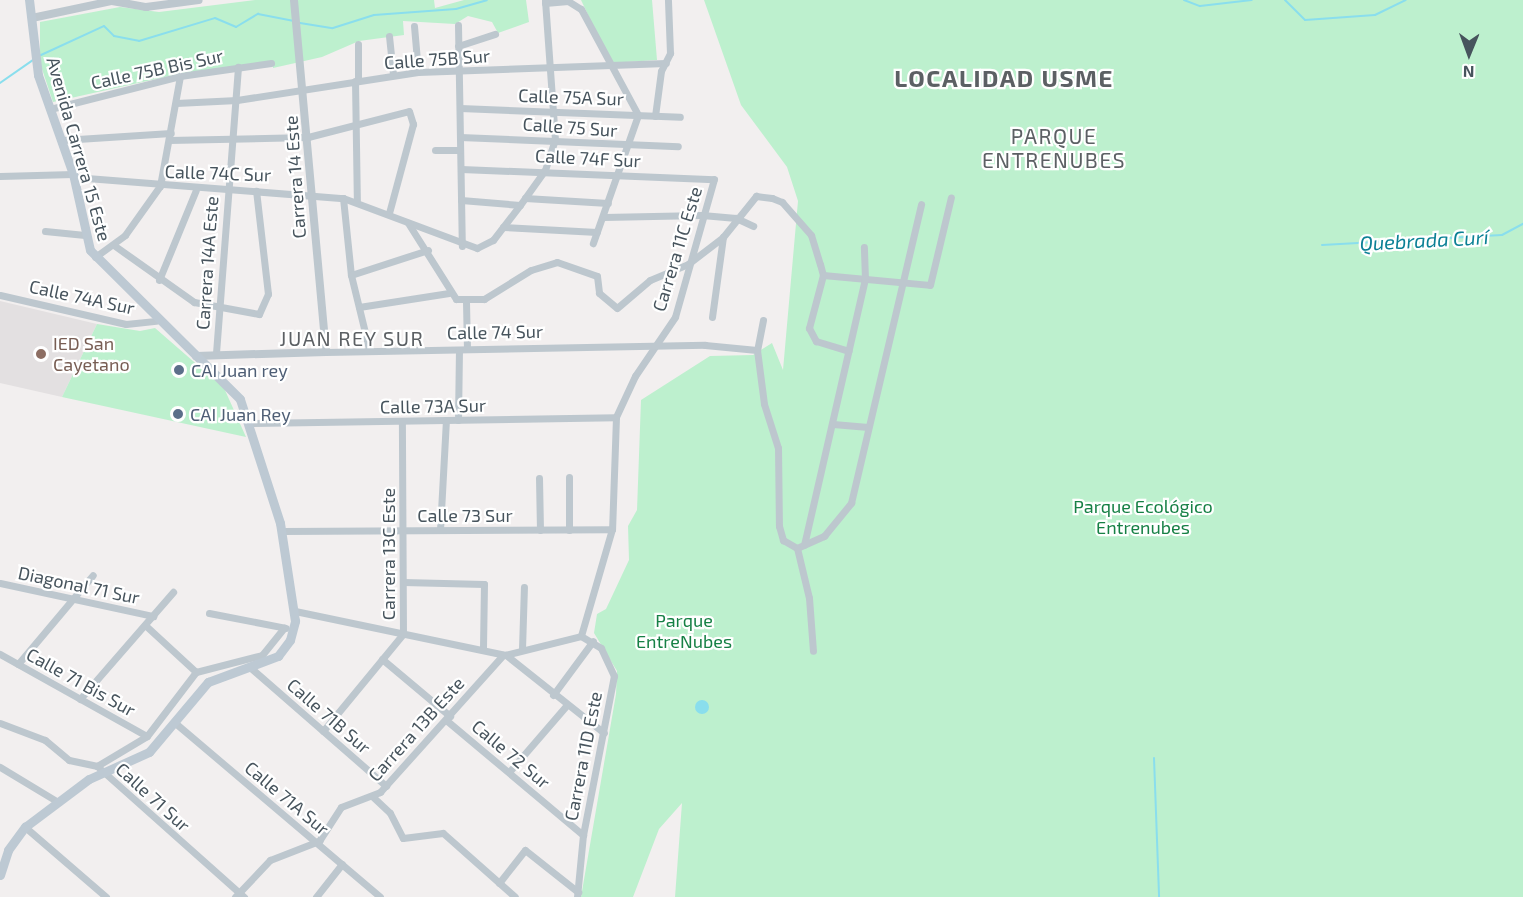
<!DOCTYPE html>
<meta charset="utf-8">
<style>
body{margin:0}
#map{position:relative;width:1523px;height:897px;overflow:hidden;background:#f2efef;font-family:"Exo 2",sans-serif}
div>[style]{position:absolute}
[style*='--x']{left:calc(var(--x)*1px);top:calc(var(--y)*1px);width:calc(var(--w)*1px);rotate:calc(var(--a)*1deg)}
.education>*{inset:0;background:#e3e0e1}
.green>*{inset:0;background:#bdf0ce}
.water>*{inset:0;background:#8adeed}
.round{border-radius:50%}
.stream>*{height:2px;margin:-1px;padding:0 1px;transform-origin:1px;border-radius:1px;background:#8adeed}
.minor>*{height:7px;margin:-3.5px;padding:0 3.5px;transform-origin:3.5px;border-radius:3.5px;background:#bdc7ce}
.tertiary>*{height:8px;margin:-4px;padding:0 4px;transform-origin:4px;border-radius:4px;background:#bdc7ce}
.secondary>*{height:9px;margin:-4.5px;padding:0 4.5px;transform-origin:4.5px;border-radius:4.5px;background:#bdc9d3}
.dots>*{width:16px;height:16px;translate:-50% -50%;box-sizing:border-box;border:3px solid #fff;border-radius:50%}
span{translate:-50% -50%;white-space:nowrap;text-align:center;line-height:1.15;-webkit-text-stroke:4.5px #fff;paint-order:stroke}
.street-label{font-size:18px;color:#47545d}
.education-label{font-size:18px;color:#785e54}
.left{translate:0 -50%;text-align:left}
.service-label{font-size:18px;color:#4e5e75}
.park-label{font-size:18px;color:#168045}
.water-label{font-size:20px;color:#0b8095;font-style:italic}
.neighbourhood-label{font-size:20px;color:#5c6064;letter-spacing:1.5px}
.quarter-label{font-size:21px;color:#5c6064;letter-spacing:1.5px}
.district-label{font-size:24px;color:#5c6064;font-weight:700;letter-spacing:1.5px}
.north{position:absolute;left:1439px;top:24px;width:60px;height:60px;-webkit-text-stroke:4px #fff;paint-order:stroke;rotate:181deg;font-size:16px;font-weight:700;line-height:24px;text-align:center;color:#47545d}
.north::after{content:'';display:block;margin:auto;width:21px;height:27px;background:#47545d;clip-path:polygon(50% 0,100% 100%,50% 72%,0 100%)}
</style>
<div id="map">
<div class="education">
<div style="clip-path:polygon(0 301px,97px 324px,62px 397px,0 383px)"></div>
</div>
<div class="green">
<div style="clip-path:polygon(255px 0,434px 0,435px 8px,464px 0,526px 0,529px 22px,498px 33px,492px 22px,468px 16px,455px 24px,403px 21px,404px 35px,359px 41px,322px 57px,273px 68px,273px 61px,165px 77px,53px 102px,40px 63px,40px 22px,120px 7px,159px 12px)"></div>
<div style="clip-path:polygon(581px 0,652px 0,657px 60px,611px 63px)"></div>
<div style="clip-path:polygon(704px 0,1523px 0,1523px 897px,675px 897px,682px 803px,659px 829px,633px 897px,581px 897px,616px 694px,617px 671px,594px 633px,597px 614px,606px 609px,629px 560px,628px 526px,637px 510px,641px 400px,710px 356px,753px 355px,772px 343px,783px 370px,798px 201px,787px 167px,741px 105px)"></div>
<div style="clip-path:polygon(97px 324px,140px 331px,155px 328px,224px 388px,246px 437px,62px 397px)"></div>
</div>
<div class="water">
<div class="round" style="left:695px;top:700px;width:14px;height:14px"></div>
</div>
<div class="stream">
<div style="--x:1184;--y:0;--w:17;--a:21"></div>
<div style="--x:1200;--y:6;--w:52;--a:-6.6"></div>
<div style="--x:1285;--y:0;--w:28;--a:45"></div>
<div style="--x:1305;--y:20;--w:70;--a:-4.1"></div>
<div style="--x:1375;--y:15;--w:34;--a:-26"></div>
<div style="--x:300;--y:23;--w:33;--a:9"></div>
<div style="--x:333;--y:28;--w:43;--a:-17.6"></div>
<div style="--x:374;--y:15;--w:82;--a:-4.2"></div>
<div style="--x:456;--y:9;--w:32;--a:-16"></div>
<div style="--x:41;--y:55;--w:69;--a:-24.7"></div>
<div style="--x:104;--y:26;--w:14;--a:45"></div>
<div style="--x:114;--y:36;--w:25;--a:11"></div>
<div style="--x:139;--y:41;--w:79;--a:-16.8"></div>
<div style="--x:215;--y:18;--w:23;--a:23"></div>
<div style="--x:236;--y:27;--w:26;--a:-31"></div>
<div style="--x:258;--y:14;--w:38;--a:11"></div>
<div style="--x:0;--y:83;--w:40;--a:-34.9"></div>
<div style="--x:1322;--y:245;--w:180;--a:-3.2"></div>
<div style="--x:1502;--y:235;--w:24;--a:-28"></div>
<div style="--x:1154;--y:758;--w:139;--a:87.9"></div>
</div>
<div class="minor">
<div style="--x:545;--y:3;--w:23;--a:-5"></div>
<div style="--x:568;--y:1;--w:15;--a:32"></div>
<div style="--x:581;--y:9;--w:120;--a:61.7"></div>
<div style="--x:638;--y:115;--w:136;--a:109.4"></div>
<div style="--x:458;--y:25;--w:221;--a:89"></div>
<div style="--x:414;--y:26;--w:46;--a:85"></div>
<div style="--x:389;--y:36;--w:39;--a:84"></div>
<div style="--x:458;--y:46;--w:39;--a:-18"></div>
<div style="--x:355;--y:81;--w:121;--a:89.1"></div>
<div style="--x:358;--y:81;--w:37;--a:-90"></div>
<div style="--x:176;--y:103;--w:61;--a:-2.8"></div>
<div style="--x:237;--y:100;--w:183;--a:-8.8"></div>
<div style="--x:418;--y:72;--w:248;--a:-2.1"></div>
<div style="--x:460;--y:108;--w:220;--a:2.3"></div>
<div style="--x:50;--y:109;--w:134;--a:-14.2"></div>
<div style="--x:180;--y:76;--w:92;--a:-8.1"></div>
<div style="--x:655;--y:116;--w:45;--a:-82.4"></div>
<div style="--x:661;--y:71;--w:20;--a:-63"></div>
<div style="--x:670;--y:53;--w:53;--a:-92.2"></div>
<div style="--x:460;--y:137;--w:218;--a:2.4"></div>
<div style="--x:62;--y:140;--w:109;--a:-3.7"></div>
<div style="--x:169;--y:140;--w:139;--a:-1.2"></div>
<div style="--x:308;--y:137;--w:104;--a:-14.4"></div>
<div style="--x:409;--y:111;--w:14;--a:73"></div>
<div style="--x:413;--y:124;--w:92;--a:105.1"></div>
<div style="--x:435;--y:150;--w:25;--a:0"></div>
<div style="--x:461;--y:169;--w:253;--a:2.3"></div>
<div style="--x:714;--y:179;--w:143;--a:105.8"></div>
<div style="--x:675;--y:317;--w:71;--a:124.1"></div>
<div style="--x:635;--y:376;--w:45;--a:114.9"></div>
<div style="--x:616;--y:417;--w:112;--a:92"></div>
<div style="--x:612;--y:529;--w:111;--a:106.2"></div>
<div style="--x:0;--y:176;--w:73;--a:-1.6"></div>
<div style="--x:74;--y:177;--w:270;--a:4.5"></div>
<div style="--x:343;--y:198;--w:143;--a:20.5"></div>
<div style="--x:477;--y:248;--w:18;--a:-27"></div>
<div style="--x:493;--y:240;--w:44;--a:-52.4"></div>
<div style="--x:520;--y:205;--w:43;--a:-54.5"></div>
<div style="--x:545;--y:170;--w:32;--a:-72"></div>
<div style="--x:555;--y:140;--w:140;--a:-94.1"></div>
<div style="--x:343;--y:198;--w:77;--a:84.1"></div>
<div style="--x:351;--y:275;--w:76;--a:76.3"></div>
<div style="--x:525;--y:198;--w:83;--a:3.4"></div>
<div style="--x:461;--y:200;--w:59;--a:4.8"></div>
<div style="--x:604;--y:217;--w:98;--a:-1.2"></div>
<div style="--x:702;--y:215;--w:34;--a:5"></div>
<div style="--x:736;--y:218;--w:19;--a:25"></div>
<div style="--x:408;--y:223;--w:90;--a:57.7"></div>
<div style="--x:456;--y:299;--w:28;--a:0"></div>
<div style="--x:484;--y:299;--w:55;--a:-31.7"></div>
<div style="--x:531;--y:270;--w:27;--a:-17"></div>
<div style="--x:557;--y:262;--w:42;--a:19.3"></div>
<div style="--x:597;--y:276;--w:17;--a:83"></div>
<div style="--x:599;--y:293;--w:23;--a:40"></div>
<div style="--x:617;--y:308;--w:43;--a:-40.3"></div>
<div style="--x:650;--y:280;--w:41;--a:-22.8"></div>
<div style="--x:688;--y:264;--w:44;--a:-37.6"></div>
<div style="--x:723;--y:237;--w:53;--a:-51.2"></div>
<div style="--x:756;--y:196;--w:16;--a:7"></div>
<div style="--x:772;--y:198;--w:11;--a:22"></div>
<div style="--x:782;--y:202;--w:44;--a:48.7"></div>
<div style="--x:811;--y:235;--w:30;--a:73"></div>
<div style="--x:820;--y:264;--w:11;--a:75"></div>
<div style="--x:823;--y:275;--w:55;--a:104.8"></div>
<div style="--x:809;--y:328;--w:15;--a:62"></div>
<div style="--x:816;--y:341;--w:34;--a:17"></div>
<div style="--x:503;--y:227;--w:94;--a:3"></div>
<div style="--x:45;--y:231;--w:40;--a:5.7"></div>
<div style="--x:115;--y:246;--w:97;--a:35.3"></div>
<div style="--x:194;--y:302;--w:66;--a:10.5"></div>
<div style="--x:259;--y:314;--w:22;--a:-66"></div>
<div style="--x:268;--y:294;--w:104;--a:-96.6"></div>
<div style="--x:95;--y:257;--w:37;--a:-36"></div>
<div style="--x:125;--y:235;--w:60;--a:-54.5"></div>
<div style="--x:160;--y:186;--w:112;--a:-79.7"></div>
<div style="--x:351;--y:275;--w:81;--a:-18"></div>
<div style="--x:823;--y:275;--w:107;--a:5.3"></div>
<div style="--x:930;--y:285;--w:90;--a:-76.6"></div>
<div style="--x:159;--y:280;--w:97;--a:-67.7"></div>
<div style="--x:0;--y:295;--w:129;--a:13"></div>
<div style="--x:126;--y:324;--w:30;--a:-6"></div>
<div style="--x:466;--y:302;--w:47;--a:88.8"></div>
<div style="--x:359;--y:307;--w:91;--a:-8.8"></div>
<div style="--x:712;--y:317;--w:81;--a:-82.2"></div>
<div style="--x:763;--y:320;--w:31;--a:101"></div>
<div style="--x:757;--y:350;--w:54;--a:82.6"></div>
<div style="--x:764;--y:404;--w:46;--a:72.3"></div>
<div style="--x:778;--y:448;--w:78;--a:89.3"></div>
<div style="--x:779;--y:526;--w:15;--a:74"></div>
<div style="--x:783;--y:540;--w:16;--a:30"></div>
<div style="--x:326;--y:352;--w:379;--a:-1.1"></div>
<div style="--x:705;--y:345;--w:52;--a:5.5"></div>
<div style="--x:216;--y:353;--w:287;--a:-85.6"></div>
<div style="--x:458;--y:420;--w:70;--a:-89.2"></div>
<div style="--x:249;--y:423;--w:367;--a:-0.9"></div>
<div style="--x:833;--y:424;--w:35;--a:5"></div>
<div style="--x:569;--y:477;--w:53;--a:90"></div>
<div style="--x:539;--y:478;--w:52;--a:88.9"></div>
<div style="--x:440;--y:530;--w:110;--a:-86.9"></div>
<div style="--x:282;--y:531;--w:330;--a:-0.3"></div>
<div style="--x:804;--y:545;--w:273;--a:-77.1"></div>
<div style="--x:865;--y:279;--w:32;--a:-92"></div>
<div style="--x:797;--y:548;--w:30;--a:-24"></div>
<div style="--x:824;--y:536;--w:43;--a:-50.7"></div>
<div style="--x:851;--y:503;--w:307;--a:-76.8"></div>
<div style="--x:797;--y:548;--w:51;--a:76.5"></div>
<div style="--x:809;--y:598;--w:53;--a:85.7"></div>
<div style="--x:403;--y:582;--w:81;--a:1.4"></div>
<div style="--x:484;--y:584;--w:66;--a:90.9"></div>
<div style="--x:0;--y:583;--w:157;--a:12.2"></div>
<div style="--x:295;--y:611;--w:215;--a:11.8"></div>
<div style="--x:505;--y:655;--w:78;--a:-14"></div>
<div style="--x:209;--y:613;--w:78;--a:11"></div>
<div style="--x:145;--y:625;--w:69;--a:42.7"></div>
<div style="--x:522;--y:649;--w:62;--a:-88.2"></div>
<div style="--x:0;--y:654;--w:168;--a:29.2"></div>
<div style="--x:506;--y:655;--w:125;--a:38.5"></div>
<div style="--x:382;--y:659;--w:89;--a:40"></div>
<div style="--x:18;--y:664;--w:116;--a:-49.9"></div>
<div style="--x:252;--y:669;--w:178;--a:41.1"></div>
<div style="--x:553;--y:695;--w:67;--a:-53.5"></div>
<div style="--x:80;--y:699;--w:142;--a:-49"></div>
<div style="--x:446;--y:720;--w:179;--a:40"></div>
<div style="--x:174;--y:722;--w:270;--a:40.3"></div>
<div style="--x:0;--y:723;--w:48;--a:20.7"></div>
<div style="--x:45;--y:740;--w:31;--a:40"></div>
<div style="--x:69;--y:760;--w:29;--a:12"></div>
<div style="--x:97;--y:766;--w:197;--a:41.7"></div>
<div style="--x:323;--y:731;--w:126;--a:-50.5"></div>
<div style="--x:403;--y:634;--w:213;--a:-90.3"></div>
<div style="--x:97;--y:766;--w:58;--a:-31"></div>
<div style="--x:147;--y:736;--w:81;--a:-52.6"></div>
<div style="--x:196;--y:672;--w:68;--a:-14.4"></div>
<div style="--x:262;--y:655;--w:35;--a:-51"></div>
<div style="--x:0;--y:767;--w:68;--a:31.1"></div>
<div style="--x:509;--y:772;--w:87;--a:-49.2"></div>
<div style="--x:373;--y:797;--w:23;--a:43"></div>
<div style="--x:390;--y:813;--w:28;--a:63"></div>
<div style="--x:403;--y:838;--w:40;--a:-7.1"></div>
<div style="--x:443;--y:833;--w:96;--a:41.6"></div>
<div style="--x:25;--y:827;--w:107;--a:40.8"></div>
<div style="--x:499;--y:883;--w:42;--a:-51.8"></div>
<div style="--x:525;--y:850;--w:68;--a:38.4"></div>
<div style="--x:235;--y:897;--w:51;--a:-46.6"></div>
<div style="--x:270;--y:860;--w:53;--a:-21.2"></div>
<div style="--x:319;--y:841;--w:40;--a:-57.1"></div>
<div style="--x:341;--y:807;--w:42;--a:-21"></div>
<div style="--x:380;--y:792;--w:184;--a:-48.1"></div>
<div style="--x:316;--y:897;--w:42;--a:-51.8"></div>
<div style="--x:577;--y:897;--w:62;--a:-84.5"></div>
<div style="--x:583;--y:835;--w:162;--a:-79"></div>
<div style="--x:614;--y:676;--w:31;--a:-115"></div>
<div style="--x:601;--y:648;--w:23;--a:-149"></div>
</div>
<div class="tertiary">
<div style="--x:32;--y:18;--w:82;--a:-12"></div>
<div style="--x:112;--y:1;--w:35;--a:10"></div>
<div style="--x:146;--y:7;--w:53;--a:-7.5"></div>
<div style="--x:196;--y:356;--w:130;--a:-1.8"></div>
<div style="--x:326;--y:352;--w:353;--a:-95.2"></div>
</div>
<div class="secondary">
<div style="--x:0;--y:875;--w:26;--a:-72"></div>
<div style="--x:8;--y:850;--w:29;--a:-54"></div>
<div style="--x:25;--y:827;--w:80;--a:-36.9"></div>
<div style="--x:89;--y:779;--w:66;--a:-24.2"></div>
<div style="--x:149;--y:752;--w:92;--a:-49.9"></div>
<div style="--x:208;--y:682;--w:75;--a:-20.4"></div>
<div style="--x:278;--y:656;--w:20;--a:-53"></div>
<div style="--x:290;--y:640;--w:20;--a:-75"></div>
<div style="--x:295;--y:621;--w:99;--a:-98.7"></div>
<div style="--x:280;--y:523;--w:130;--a:-107.9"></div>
<div style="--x:240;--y:399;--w:211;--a:-135.2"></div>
<div style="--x:90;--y:250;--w:78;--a:-102.6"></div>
<div style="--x:73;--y:174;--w:105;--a:-109.5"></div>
<div style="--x:38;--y:75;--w:76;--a:-96.8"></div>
</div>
<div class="dots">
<div style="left:41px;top:354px;background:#8d6e63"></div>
<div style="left:179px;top:370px;background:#5c6f8a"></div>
<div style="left:178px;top:414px;background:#5c6f8a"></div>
</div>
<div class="street-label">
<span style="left:437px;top:59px;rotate:-4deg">Calle 75B Sur</span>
<span style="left:157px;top:69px;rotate:-12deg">Calle 75B Bis Sur</span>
<span style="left:571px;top:97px;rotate:2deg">Calle 75A Sur</span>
<span style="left:570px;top:127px;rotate:4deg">Calle 75 Sur</span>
<span style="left:79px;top:149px;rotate:74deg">Avenida Carrera 15 Este</span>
<span style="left:588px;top:158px;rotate:3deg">Calle 74F Sur</span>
<span style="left:218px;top:173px;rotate:2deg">Calle 74C Sur</span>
<span style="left:295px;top:177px;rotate:-94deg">Carrera 14 Este</span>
<span style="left:677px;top:249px;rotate:-73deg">Carrera 11C Este</span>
<span style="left:207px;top:263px;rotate:-86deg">Carrera 14A Este</span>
<span style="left:82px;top:297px;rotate:12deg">Calle 74A Sur</span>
<span style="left:495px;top:332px;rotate:-1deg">Calle 74 Sur</span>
<span style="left:433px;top:406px;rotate:-1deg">Calle 73A Sur</span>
<span style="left:465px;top:515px">Calle 73 Sur</span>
<span style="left:388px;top:554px;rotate:-90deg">Carrera 13C Este</span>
<span style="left:79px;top:585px;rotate:12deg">Diagonal 71 Sur</span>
<span style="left:81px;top:682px;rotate:29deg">Calle 71 Bis Sur</span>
<span style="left:329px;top:716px;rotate:41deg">Calle 71B Sur</span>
<span style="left:416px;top:729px;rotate:-48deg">Carrera 13B Este</span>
<span style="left:511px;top:754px;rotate:40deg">Calle 72 Sur</span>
<span style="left:583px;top:756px;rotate:-79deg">Carrera 11D Este</span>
<span style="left:153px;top:797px;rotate:42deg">Calle 71 Sur</span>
<span style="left:287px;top:798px;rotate:40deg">Calle 71A Sur</span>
</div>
<div class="education-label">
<span class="left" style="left:53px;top:354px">IED San<br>Cayetano</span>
</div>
<div class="service-label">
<span class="left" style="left:191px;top:370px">CAI Juan rey</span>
<span class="left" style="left:190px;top:414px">CAI Juan Rey</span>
</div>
<div class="park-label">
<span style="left:1143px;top:517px">Parque Ecológico<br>Entrenubes</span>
<span style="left:684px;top:631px">Parque<br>EntreNubes</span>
</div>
<div class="water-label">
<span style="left:1424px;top:240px;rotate:-3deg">Quebrada Curí</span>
</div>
<div class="neighbourhood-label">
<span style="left:352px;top:338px">JUAN REY SUR</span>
</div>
<div class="quarter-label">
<span style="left:1054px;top:148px">PARQUE<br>ENTRENUBES</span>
</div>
<div class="district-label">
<span style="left:1004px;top:78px">LOCALIDAD USME</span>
</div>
<div class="north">N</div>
</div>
